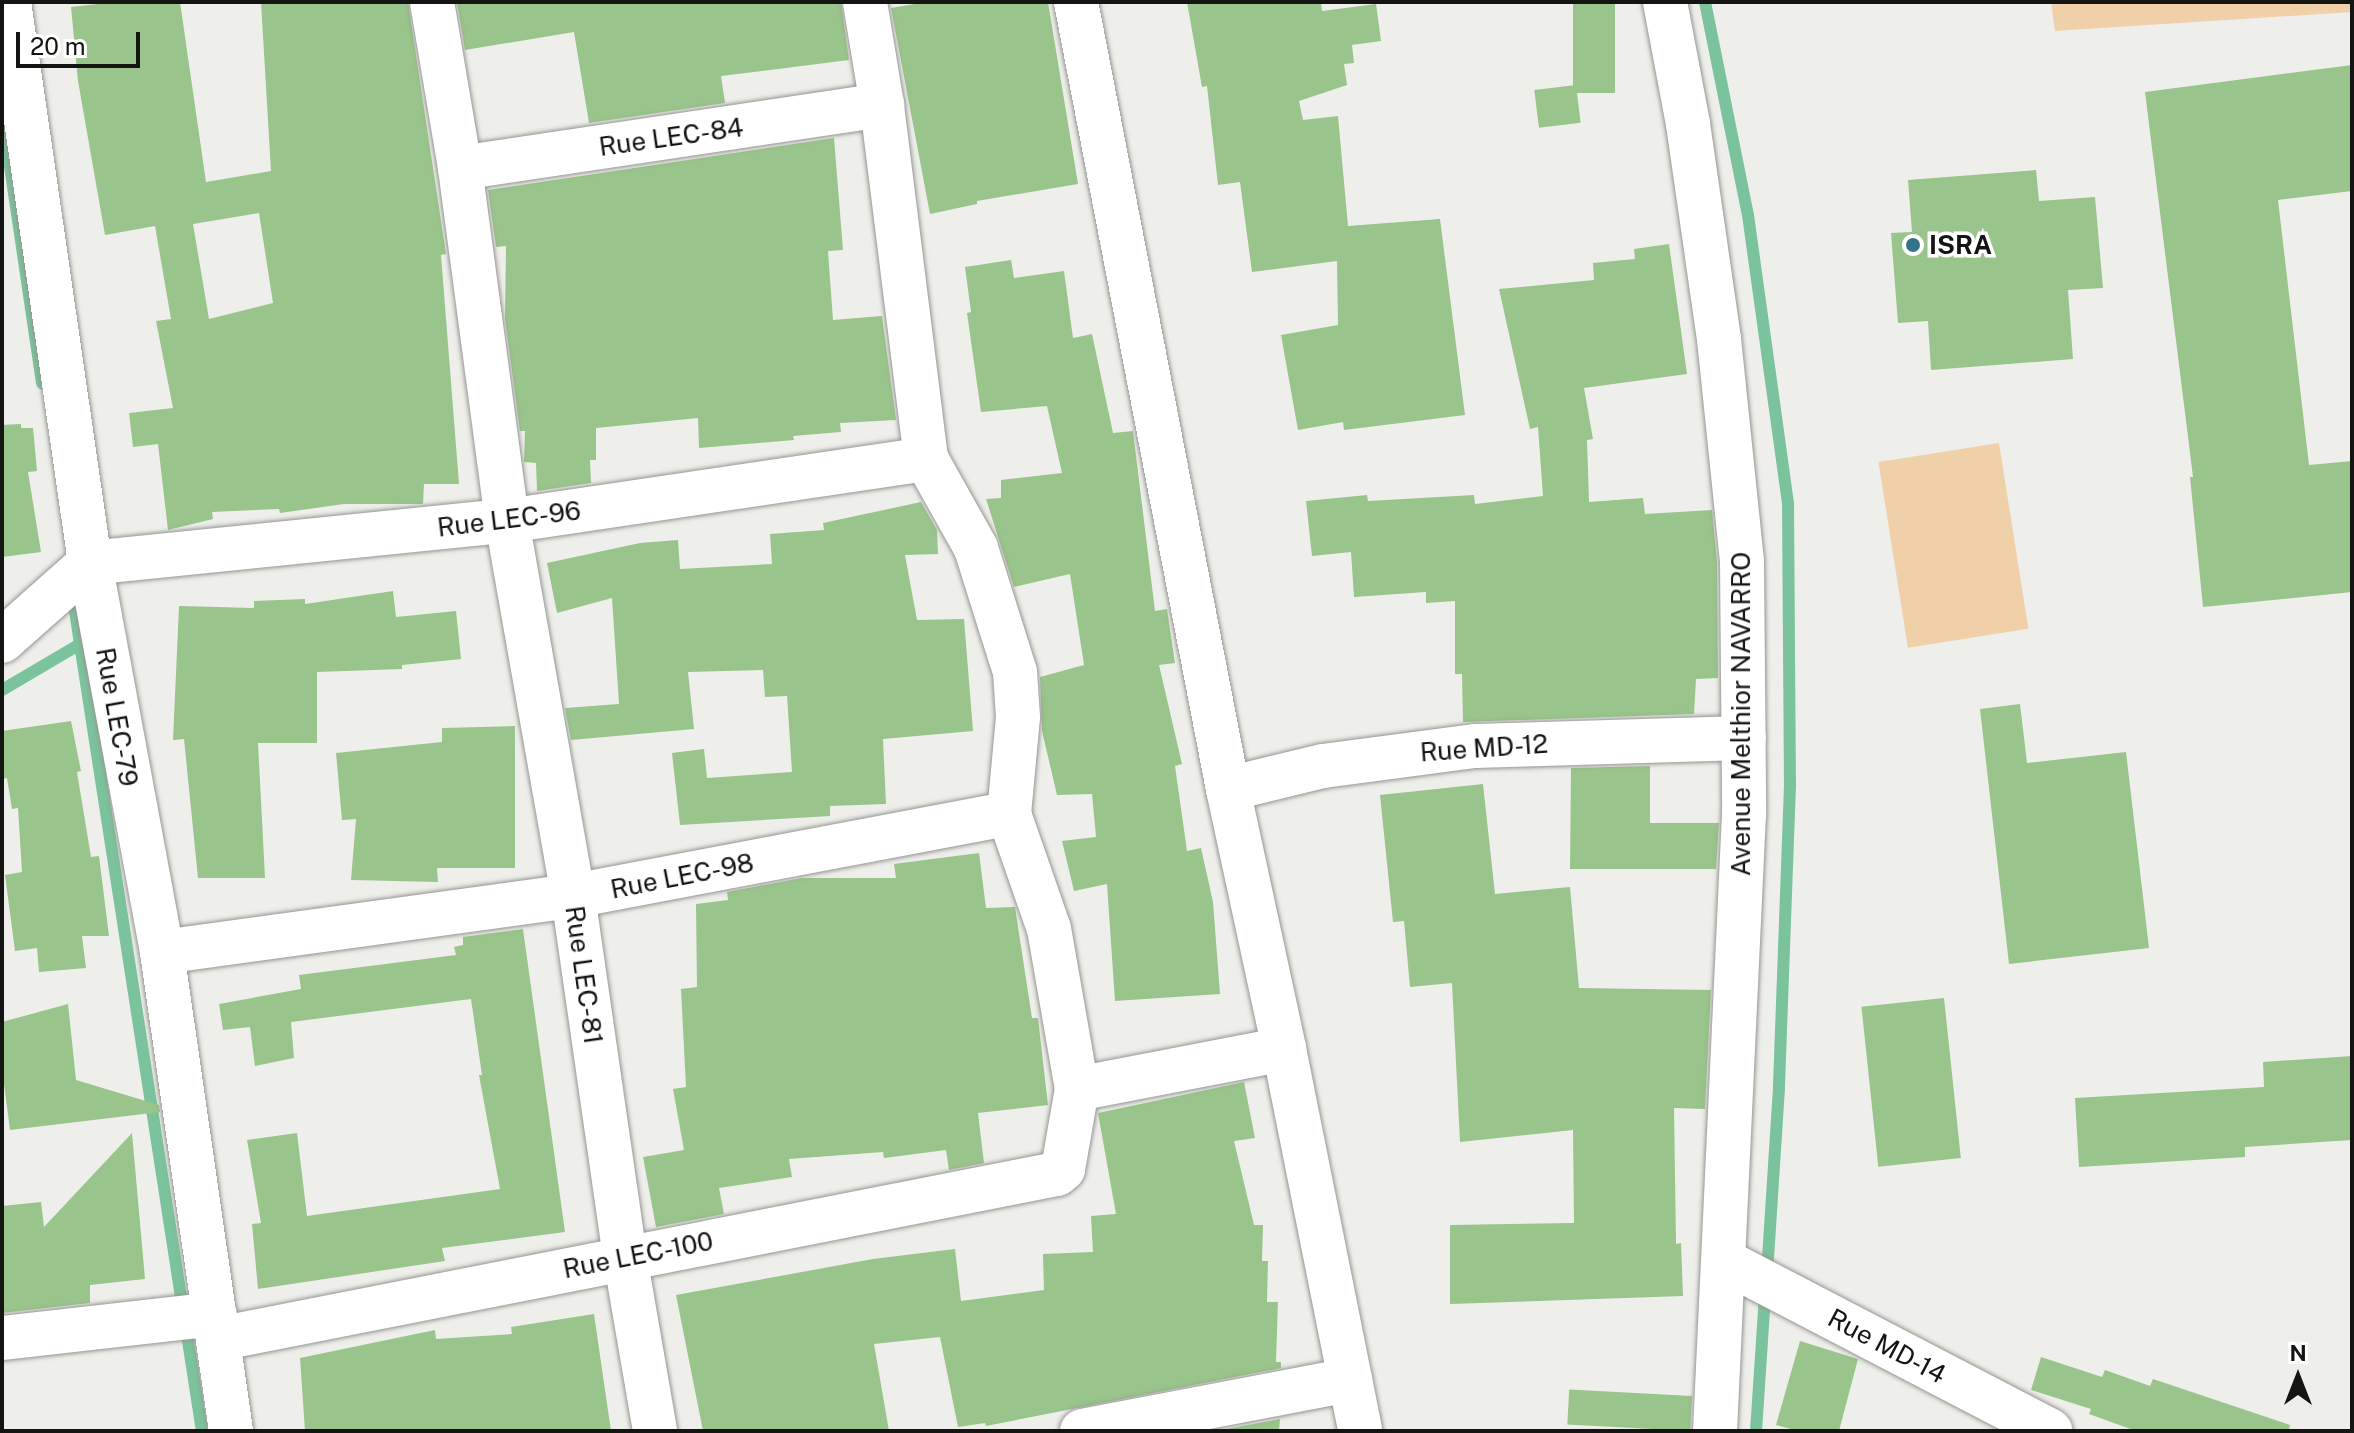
<!DOCTYPE html>
<style>
body{margin:0}
#map{position:relative;width:2354px;height:1433px;overflow:hidden;background:#eeefeb;font-family:"Public Sans",sans-serif}
div>[style]{position:absolute}
[style*='--x']{left:calc(var(--x)*1px);top:calc(var(--y)*1px);width:calc(var(--w)*1px);rotate:calc(var(--a)*1deg)}
.green>*{inset:0;background:#efd0a8;transform-origin:0 0}
.stream>*{height:12px;margin:-6px;padding:0 6px;transform-origin:6px;border-radius:6px;background:#7bc39c}
.building>*{inset:0;background:#99c48b;transform-origin:0 0}
.roads{filter:drop-shadow(0 0 2px #959691) drop-shadow(0 0 2px #959691)}
.street>*{height:44px;margin:-22px;padding:0 22px;transform-origin:22px;border-radius:22px;background:#fff}
.secondary>*{height:44px;margin:-22px;padding:0 22px;transform-origin:22px;border-radius:22px;background:#fff}
.dots>*{width:22px;height:22px;translate:-50% -50%;box-sizing:border-box;border:4px solid #fff;border-radius:50%}
span{translate:-50% -50%;white-space:nowrap;text-align:center;line-height:1.15;-webkit-text-stroke:7px #fff;paint-order:stroke}
.street-label{font-size:26px;color:#141413}
.poi-label{font-size:26px;color:#141413;font-weight:700}
.left{translate:0 -50%;text-align:left}
.frame{position:absolute;inset:0;border:4px solid #141413;pointer-events:none}
.north{position:absolute;left:2258px;top:1337px;width:80px;height:80px;-webkit-text-stroke:6px #fff;paint-order:stroke;rotate:0deg;font-size:22px;font-weight:700;line-height:32px;text-align:center;color:#141413}
.north::after{content:'';display:block;margin:auto;width:28px;height:36px;background:#141413;clip-path:polygon(50% 0,100% 100%,50% 72%,0 100%)}
.scale{position:absolute;left:16px;top:32px;width:124px;height:36px;box-sizing:border-box;border:4px solid #141413;border-top:0;padding-left:10px;font-size:24px;line-height:28px;white-space:nowrap;color:#141413;-webkit-text-stroke:6px #fff;paint-order:stroke}
</style>
<div id="map">
<div class="green">
<div style="clip-path:polygon(2051px 2px,2352px 2px,2352px 12px,2055px 31px)"></div>
<div style="left:1999px;top:443px;width:188px;height:122px;rotate:81deg"></div>
</div>
<div class="stream">
<div style="--x:1705;--y:2;--w:217;--a:78.6"></div>
<div style="--x:1748;--y:215;--w:292;--a:82.1"></div>
<div style="--x:1788;--y:504;--w:281;--a:89.6"></div>
<div style="--x:1790;--y:785;--w:303;--a:92.1"></div>
<div style="--x:1779;--y:1088;--w:187;--a:93.7"></div>
<div style="--x:2;--y:112;--w:274;--a:81.6"></div>
<div style="--x:72;--y:591;--w:54;--a:81.4"></div>
<div style="--x:2;--y:690;--w:91;--a:-30.5"></div>
<div style="--x:80;--y:644;--w:674;--a:81.21"></div>
<div style="--x:181;--y:1328;--w:5;--a:0"></div>
<div style="--x:186;--y:1328;--w:104;--a:81.2"></div>
<div style="--x:1756;--y:1431;--w:137;--a:-86.2"></div>
</div>
<div class="building">
<div style="clip-path:polygon(evenodd,115px 2px,180px 2px,206px 182px,271px 171px,261px 2px,408px 2px,446px 254px,441px 255px,459px 484px,424px 484px,423px 504px,344px 504px,280px 513px,279px 509px,212px 512px,213px 519px,168px 530px,158px 444px,133px 447px,129px 413px,173px 408px,156px 321px,171px 319px,155px 226px,105px 235px,78px 81px,71px 7px,115px 2px,259px 213px,273px 303px,209px 319px,193px 224px,259px 213px)"></div>
<div style="clip-path:polygon(457px 2px,841px 2px,849px 60px,721px 76px,725px 103px,589px 123px,574px 32px,465px 50px)"></div>
<div style="clip-path:polygon(926px 2px,1048px 2px,1078px 184px,977px 201px,977px 204px,930px 214px,891px 8px)"></div>
<div style="clip-path:polygon(1187px 2px,1321px 2px,1322px 11px,1376px 4px,1381px 41px,1352px 45px,1354px 63px,1344px 64px,1347px 85px,1299px 101px,1303px 120px,1338px 116px,1348px 226px,1440px 219px,1465px 415px,1344px 430px,1343px 422px,1298px 430px,1281px 335px,1338px 325px,1337px 261px,1252px 272px,1240px 182px,1218px 185px,1207px 86px,1202px 87px)"></div>
<div style="left:1573px;top:2px;width:42px;height:91px"></div>
<div style="clip-path:polygon(2352px 65px,2352px 191px,2278px 200px,2309px 465px,2352px 461px,2352px 592px,2203px 607px,2190px 477px,2193px 477px,2145px 92px)"></div>
<div style="left:1576px;top:85px;width:38px;height:42px;rotate:83deg"></div>
<div style="clip-path:polygon(834px 138px,843px 250px,828px 251px,833px 320px,882px 316px,896px 420px,840px 423px,841px 432px,793px 436px,794px 440px,699px 448px,698px 418px,596px 428px,596px 460px,590px 460px,591px 483px,537px 491px,536px 463px,524px 462px,525px 431px,520px 431px,505px 319px,506px 246px,496px 247px,488px 190px)"></div>
<div style="clip-path:polygon(2036px 170px,2039px 201px,2095px 197px,2103px 288px,2068px 290px,2073px 359px,1931px 370px,1928px 321px,1898px 323px,1891px 233px,1912px 232px,1908px 180px)"></div>
<div style="clip-path:polygon(1669px 244px,1687px 374px,1584px 388px,1593px 439px,1587px 440px,1589px 502px,1643px 498px,1645px 514px,1712px 510px,1717px 562px,1718px 678px,1696px 679px,1694px 714px,1463px 722px,1462px 674px,1455px 674px,1455px 601px,1426px 603px,1426px 592px,1354px 597px,1351px 552px,1312px 556px,1306px 501px,1367px 495px,1368px 501px,1474px 495px,1475px 504px,1543px 496px,1538px 427px,1530px 429px,1499px 289px,1594px 280px,1593px 263px,1635px 259px,1634px 249px)"></div>
<div style="clip-path:polygon(1011px 260px,1014px 278px,1064px 271px,1073px 338px,1092px 334px,1113px 433px,1133px 431px,1155px 611px,1167px 609px,1175px 663px,1159px 665px,1182px 764px,1175px 766px,1187px 851px,1201px 848px,1213px 902px,1220px 994px,1115px 1001px,1107px 884px,1074px 891px,1062px 841px,1096px 837px,1092px 794px,1057px 795px,1042px 731px,1040px 677px,1084px 665px,1070px 574px,1014px 587px,986px 499px,1001px 498px,1001px 480px,1062px 473px,1047px 406px,981px 412px,967px 313px,971px 312px,965px 267px)"></div>
<div style="clip-path:polygon(21px 424px,21px 428px,33px 428px,37px 471px,28px 472px,41px 552px,2px 557px,2px 425px)"></div>
<div style="clip-path:polygon(921px 502px,937px 530px,938px 554px,905px 555px,917px 620px,964px 619px,973px 731px,883px 739px,886px 804px,830px 806px,830px 816px,680px 825px,672px 753px,704px 749px,707px 778px,792px 772px,787px 696px,765px 697px,763px 670px,688px 672px,694px 729px,571px 740px,565px 708px,619px 704px,612px 598px,557px 613px,547px 563px,640px 543px,678px 540px,680px 569px,772px 564px,770px 534px,824px 530px,823px 523px)"></div>
<div style="clip-path:polygon(393px 591px,396px 617px,456px 611px,461px 659px,402px 665px,402px 669px,317px 672px,317px 743px,258px 743px,265px 878px,198px 878px,184px 739px,173px 740px,179px 606px,254px 608px,254px 601px,305px 599px,305px 604px)"></div>
<div style="clip-path:polygon(2020px 704px,2027px 763px,2126px 752px,2149px 948px,2009px 964px,1980px 709px)"></div>
<div style="clip-path:polygon(71px 721px,81px 771px,77px 772px,91px 857px,99px 856px,109px 936px,82px 936px,86px 968px,39px 972px,37px 948px,15px 951px,5px 875px,22px 872px,18px 808px,12px 809px,7px 778px,2px 779px,2px 731px)"></div>
<div style="clip-path:polygon(515px 726px,515px 868px,437px 868px,438px 882px,351px 880px,356px 819px,342px 820px,336px 753px,442px 742px,442px 728px)"></div>
<div style="clip-path:polygon(1650px 766px,1650px 823px,1719px 823px,1716px 869px,1570px 869px,1571px 768px)"></div>
<div style="clip-path:polygon(1483px 784px,1495px 894px,1570px 887px,1579px 988px,1711px 990px,1705px 1109px,1674px 1108px,1676px 1244px,1681px 1243px,1683px 1296px,1450px 1304px,1450px 1225px,1574px 1223px,1573px 1130px,1460px 1142px,1452px 983px,1410px 987px,1404px 921px,1393px 922px,1380px 795px)"></div>
<div style="clip-path:polygon(979px 853px,986px 908px,1015px 907px,1032px 1018px,1038px 1018px,1048px 1105px,978px 1113px,984px 1163px,949px 1170px,946px 1150px,884px 1158px,883px 1152px,789px 1159px,792px 1177px,719px 1188px,724px 1214px,656px 1227px,643px 1157px,684px 1150px,673px 1089px,686px 1087px,681px 989px,697px 987px,696px 904px,728px 900px,727px 892px,802px 878px,896px 878px,894px 864px)"></div>
<div style="clip-path:polygon(523px 929px,565px 1232px,442px 1248px,445px 1261px,258px 1289px,252px 1224px,261px 1223px,247px 1140px,297px 1133px,307px 1216px,500px 1189px,479px 1075px,482px 1075px,471px 999px,291px 1022px,294px 1058px,255px 1066px,250px 1027px,223px 1030px,219px 1004px,301px 989px,299px 975px,456px 955px,454px 947px,463px 945px,463px 937px)"></div>
<div style="left:1944px;top:998px;width:161px;height:83px;rotate:84deg"></div>
<div style="clip-path:polygon(68px 1004px,76px 1080px,159px 1105px,160px 1112px,10px 1130px,2px 1068px,2px 1022px)"></div>
<div style="clip-path:polygon(2352px 1056px,2352px 1140px,2245px 1147px,2245px 1157px,2079px 1167px,2075px 1098px,2264px 1087px,2263px 1062px)"></div>
<div style="clip-path:polygon(1244px 1082px,1255px 1138px,1234px 1141px,1254px 1225px,1263px 1225px,1262px 1261px,1268px 1261px,1267px 1302px,1278px 1302px,1276px 1362px,1281px 1362px,1281px 1368px,986px 1426px,985px 1423px,958px 1427px,940px 1337px,874px 1344px,889px 1431px,703px 1431px,676px 1295px,873px 1259px,955px 1249px,961px 1301px,1044px 1290px,1043px 1254px,1093px 1252px,1091px 1216px,1116px 1214px,1098px 1113px)"></div>
<div style="clip-path:polygon(132px 1133px,145px 1279px,90px 1285px,90px 1303px,2px 1313px,2px 1206px,41px 1202px,44px 1227px)"></div>
<div style="clip-path:polygon(594px 1314px,611px 1431px,305px 1431px,300px 1358px,435px 1330px,436px 1339px,512px 1334px,511px 1327px)"></div>
<div style="clip-path:polygon(1800px 1341px,1858px 1359px,1839px 1431px,1798px 1431px,1776px 1425px)"></div>
<div style="clip-path:polygon(2041px 1357px,2102px 1377px,2105px 1370px,2150px 1386px,2153px 1379px,2290px 1425px,2289px 1431px,2136px 1431px,2089px 1414px,2091px 1409px,2031px 1390px)"></div>
<div style="left:1692px;top:1396px;width:35px;height:123px;rotate:93deg"></div>
<div style="clip-path:polygon(1280px 1419px,1279px 1431px,1216px 1431px)"></div>
</div>
<div class="roads">
<div class="street">
<div style="--x:9;--y:2;--w:567;--a:81.78"></div>
<div style="--x:90;--y:563;--w:396;--a:79.5"></div>
<div style="--x:162;--y:952;--w:484;--a:81.8"></div>
<div style="--x:432;--y:2;--w:168;--a:80.4"></div>
<div style="--x:460;--y:168;--w:356;--a:82.4"></div>
<div style="--x:507;--y:521;--w:381;--a:80"></div>
<div style="--x:573;--y:896;--w:365;--a:81.8"></div>
<div style="--x:625;--y:1257;--w:177;--a:80.2"></div>
<div style="--x:1076;--y:2;--w:802;--a:79.07"></div>
<div style="--x:1228;--y:789;--w:266;--a:77.8"></div>
<div style="--x:1284;--y:1049;--w:389;--a:78.7"></div>
<div style="--x:460;--y:168;--w:427;--a:-8.5"></div>
<div style="--x:2;--y:641;--w:118;--a:-41.6"></div>
<div style="--x:90;--y:563;--w:419;--a:-5.8"></div>
<div style="--x:507;--y:521;--w:424;--a:-8.4"></div>
<div style="--x:1228;--y:789;--w:98;--a:-13.6"></div>
<div style="--x:1323;--y:766;--w:153;--a:-7.5"></div>
<div style="--x:1475;--y:746;--w:269;--a:-1.7"></div>
<div style="--x:162;--y:952;--w:415;--a:-7.8"></div>
<div style="--x:573;--y:896;--w:444;--a:-10.7"></div>
<div style="--x:1077;--y:1089;--w:211;--a:-10.9"></div>
<div style="--x:1724;--y:1261;--w:368;--a:27.5"></div>
<div style="--x:2;--y:1338;--w:214;--a:-6.4"></div>
<div style="--x:218;--y:1339;--w:855;--a:-11.13"></div>
<div style="--x:1057;--y:1174;--w:8;--a:-40"></div>
<div style="--x:1063;--y:1169;--w:81;--a:-80.1"></div>
<div style="--x:1077;--y:1089;--w:162;--a:-99.9"></div>
<div style="--x:1049;--y:929;--w:122;--a:-109.2"></div>
<div style="--x:1009;--y:814;--w:97;--a:-84.7"></div>
<div style="--x:1018;--y:717;--w:45;--a:-93.8"></div>
<div style="--x:1015;--y:672;--w:130;--a:-107.5"></div>
<div style="--x:976;--y:548;--w:102;--a:-119.3"></div>
<div style="--x:926;--y:459;--w:357;--a:-97.1"></div>
<div style="--x:882;--y:105;--w:104;--a:-99.4"></div>
<div style="--x:1082;--y:1431;--w:273;--a:-10.8"></div>
</div>
<div class="secondary">
<div style="--x:1665;--y:2;--w:124;--a:79.3"></div>
<div style="--x:1688;--y:124;--w:217;--a:81.8"></div>
<div style="--x:1719;--y:339;--w:223;--a:84.1"></div>
<div style="--x:1742;--y:561;--w:253;--a:89.5"></div>
<div style="--x:1744;--y:814;--w:618;--a:92.69"></div>
</div>
</div>
<div class="dots">
<div style="left:1913px;top:245px;background:#357388"></div>
</div>
<div class="street-label">
<span style="left:671px;top:137px;rotate:-8deg">Rue LEC-84</span>
<span style="left:509px;top:519px;rotate:-7deg">Rue LEC-96</span>
<span style="left:1741px;top:714px;rotate:-90deg">Avenue Melthior NAVARRO</span>
<span style="left:117px;top:717px;rotate:80deg">Rue LEC-79</span>
<span style="left:1484px;top:748px;rotate:-4deg">Rue MD-12</span>
<span style="left:682px;top:876px;rotate:-11deg">Rue LEC-98</span>
<span style="left:584px;top:975px;rotate:82deg">Rue LEC-81</span>
<span style="left:638px;top:1255px;rotate:-11deg">Rue LEC-100</span>
<span style="left:1887px;top:1346px;rotate:28deg">Rue MD-14</span>
</div>
<div class="poi-label">
<span class="left" style="left:1929px;top:245px">ISRA</span>
</div>
<div class="frame"></div>
<div class="north">N</div>
<div class="scale">20 m</div>
</div>
